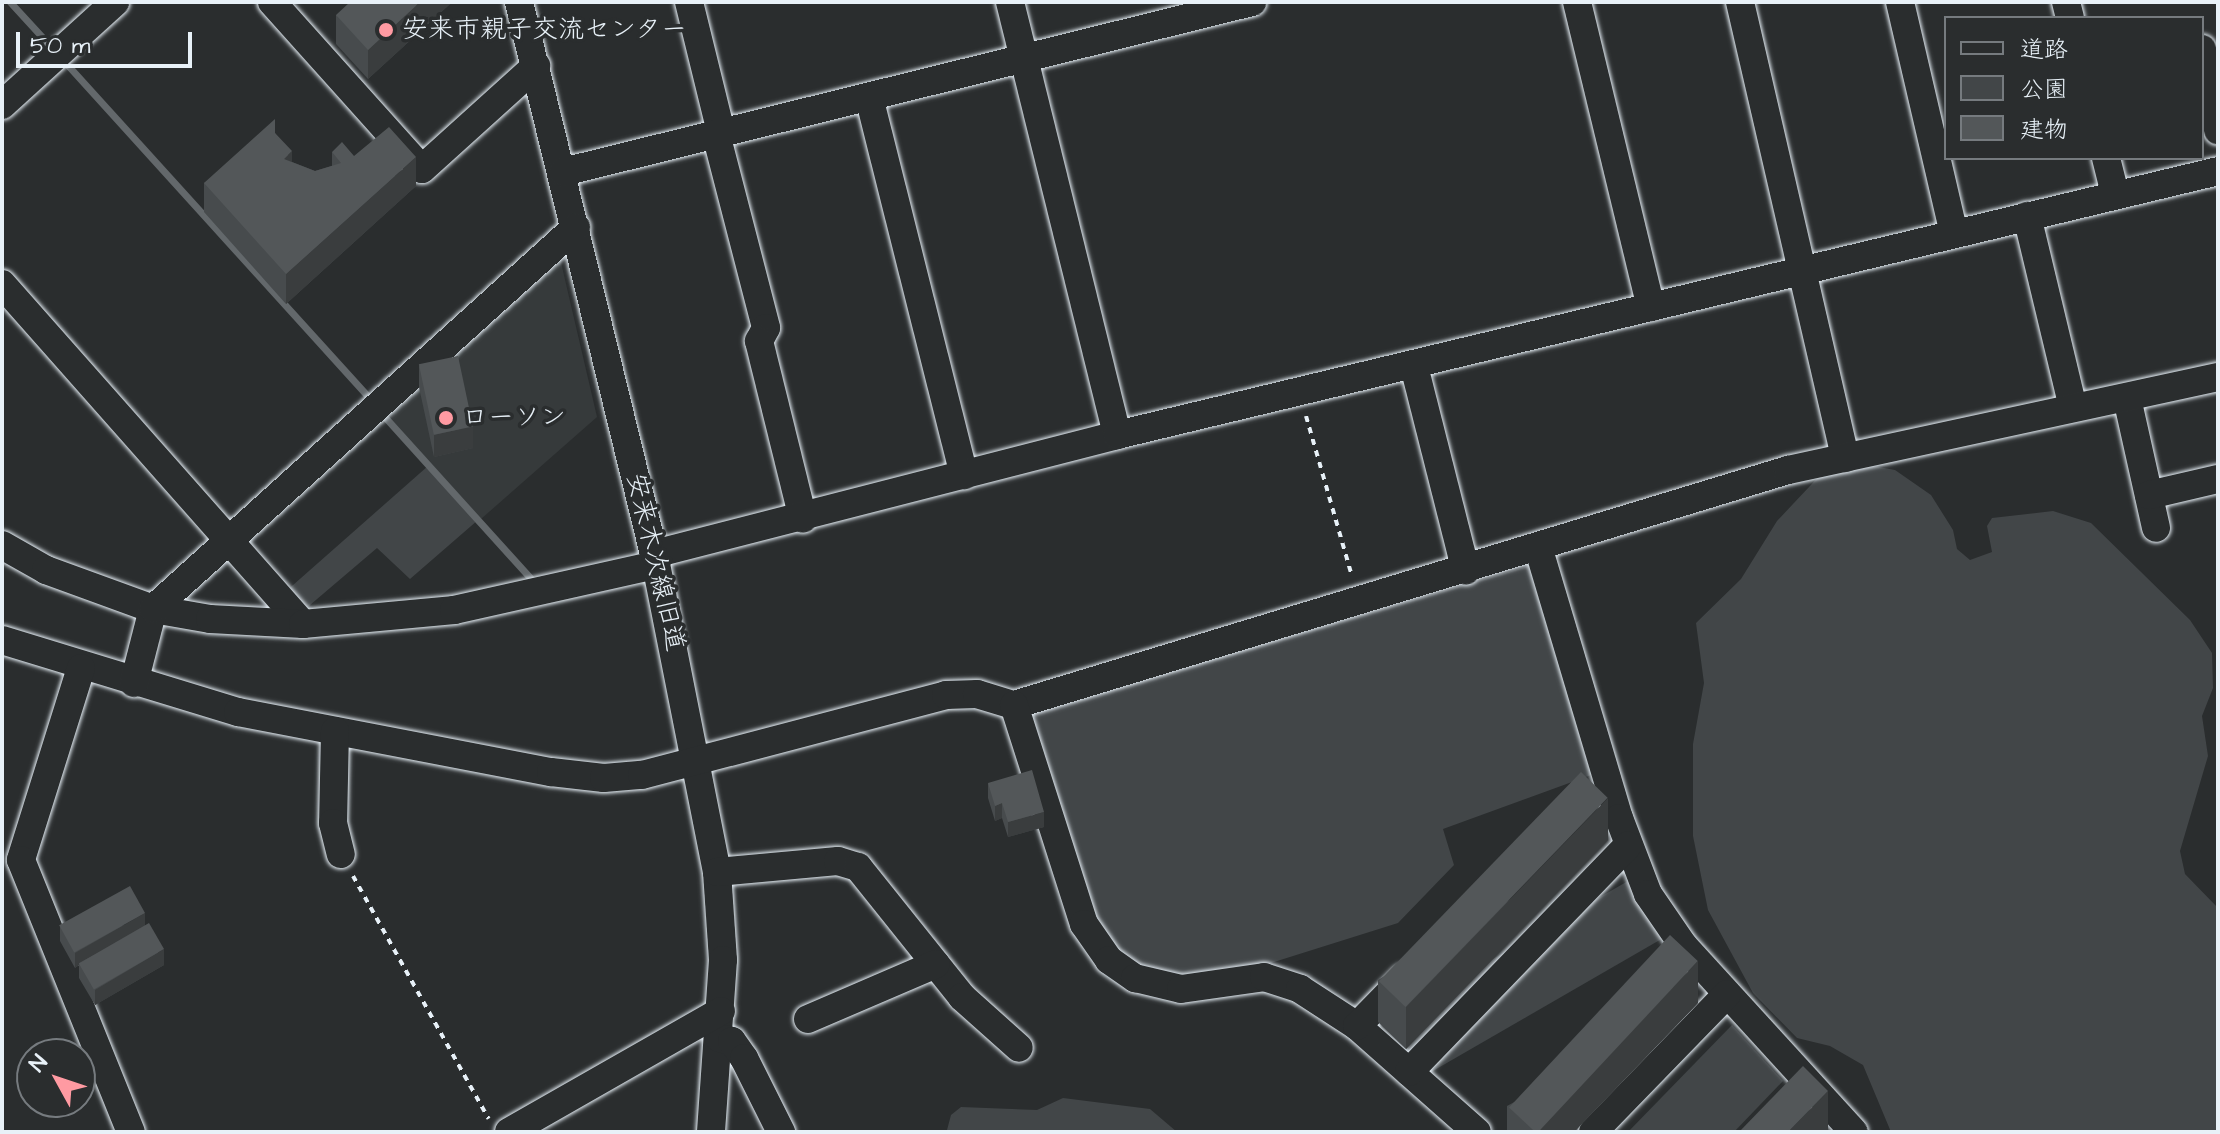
<!DOCTYPE html>
<meta charset="utf-8">
<style>
body{margin:0}
#map{position:relative;width:2220px;height:1134px;overflow:hidden;background:#2a2d2e;font-family:"Architects Daughter","Klee One",sans-serif}
div>[style]{position:absolute}
[style*='--x']{left:calc(var(--x)*1px);top:calc(var(--y)*1px);width:calc(var(--w)*1px);rotate:calc(var(--a)*1deg)}
.built>*{inset:0;background:#363a3b}
.green>*{inset:0;background:#424648;transform-origin:0 0}
.stream>*{height:7px;margin:-3.5px;padding:0 3.5px;transform-origin:3.5px;border-radius:3.5px;background:#63686b}
.path>*{height:4px;margin-top:-2px;transform-origin:0;background:repeating-linear-gradient(90deg,#e8f1f8 0 6px,transparent 0 12px)}
.roads{filter:drop-shadow(0 0 2px #e8f1f8) drop-shadow(0 0 2px #e8f1f8)}
.minor>*{height:28px;margin:-14px;padding:0 14px;transform-origin:14px;border-radius:14px;background:#2a2d2e}
.wall>*{inset:0;background:#474b4d}
.shaded-wall>*{inset:0;background:#3a3d3e}
.building>*{inset:0;background:#535759;transform-origin:0 0}
.dots>*{width:22px;height:22px;translate:-50% -50%;box-sizing:border-box;border:4px solid #2a2d2e;border-radius:50%}
span{translate:-50% -50%;white-space:nowrap;text-align:center;line-height:1.15;-webkit-text-stroke:7px #2a2d2e;paint-order:stroke}
.poi-label{font-size:26px;color:#e8f1f8}
.left{translate:0 -50%;text-align:left}
.street-label{font-size:26px;color:#e8f1f8}
.frame{position:absolute;inset:0;border:4px solid #e8f1f8;pointer-events:none}
.legend{position:absolute;left:1944px;top:16px;width:260px;height:144px;box-sizing:border-box;background:#2a2d2e;border:2px solid #767b7f;margin:0;padding:10px 14px;list-style:none;font-size:24px;color:#e8f1f8}
.legend li{display:flex;align-items:center;gap:16px;height:40px}
.legend b{width:40px;border:2px solid #767b7f}
.north{position:absolute;left:16px;top:1038px;width:80px;height:80px;box-sizing:border-box;background:#2a2d2e;border:2px solid #767b7f;border-radius:50%;rotate:310deg;font-size:22px;font-weight:700;line-height:32px;text-align:center;color:#e8f1f8}
.north::after{content:'';display:block;margin:auto;width:28px;height:36px;background:#ff9aa2;clip-path:polygon(50% 0,100% 100%,50% 72%,0 100%)}
.scale{position:absolute;left:16px;top:32px;width:176px;height:36px;box-sizing:border-box;border:4px solid #e8f1f8;border-top:0;padding-left:10px;font-size:24px;line-height:28px;white-space:nowrap;color:#e8f1f8;-webkit-text-stroke:6px #2a2d2e;paint-order:stroke}
</style>
<div id="map">
<div class="built">
<div style="clip-path:polygon(560px 258px,597px 417px,481px 519px,382px 410px)"></div>
</div>
<div class="green">
<div style="clip-path:polygon(1852px 462px,1895px 470px,1931px 495px,1953px 530px,1957px 549px,1970px 560px,1992px 552px,1987px 526px,1992px 518px,2053px 511px,2091px 523px,2190px 620px,2212px 653px,2213px 688px,2202px 716px,2208px 756px,2180px 851px,2185px 874px,2218px 908px,2218px 1132px,1891px 1132px,1863px 1065px,1830px 1046px,1797px 1038px,1753px 993px,1708px 910px,1693px 836px,1693px 744px,1704px 683px,1696px 623px,1741px 579px,1777px 521px,1825px 470px)"></div>
<div style="clip-path:polygon(428px 466px,478px 520px,410px 579px,377px 548px,303px 611px,284px 593px)"></div>
<div style="clip-path:polygon(1532px 565px,1594px 774px,1443px 829px,1454px 865px,1398px 923px,1213px 981px,1168px 982px,1104px 942px,1030px 713px)"></div>
<div style="left:1628px;top:881px;width:67px;height:278px;rotate:60deg"></div>
<div style="clip-path:polygon(1732px 1025px,1783px 1081px,1734px 1132px,1628px 1132px)"></div>
<div style="clip-path:polygon(1063px 1098px,1150px 1109px,1177px 1132px,947px 1130px,951px 1115px,961px 1107px,1037px 1110px)"></div>
</div>
<div class="stream">
<div style="--x:10;--y:2;--w:65;--a:47.5"></div>
<div style="--x:63;--y:60;--w:454;--a:47.8"></div>
<div style="--x:383;--y:415;--w:224;--a:47.9"></div>
</div>
<div class="path">
<div style="--x:1306;--y:416;--w:166;--a:74"></div>
<div style="--x:353;--y:876;--w:278;--a:60.8"></div>
</div>
<div class="roads">
<div class="minor">
<div style="--x:272;--y:2;--w:224;--a:48.1"></div>
<div style="--x:422;--y:169;--w:154;--a:-42.1"></div>
<div style="--x:519;--y:2;--w:568;--a:76.26"></div>
<div style="--x:654;--y:554;--w:324;--a:78.8"></div>
<div style="--x:717;--y:872;--w:88;--a:86.1"></div>
<div style="--x:723;--y:960;--w:172;--a:94"></div>
<div style="--x:689;--y:2;--w:134;--a:76.2"></div>
<div style="--x:1010;--y:2;--w:446;--a:76.1"></div>
<div style="--x:1577;--y:2;--w:314;--a:76.4"></div>
<div style="--x:1740;--y:2;--w:468;--a:77"></div>
<div style="--x:1900;--y:2;--w:238;--a:76.9"></div>
<div style="--x:2066;--y:2;--w:16;--a:76"></div>
<div style="--x:2202;--y:49;--w:83;--a:78.8"></div>
<div style="--x:869;--y:97;--w:390;--a:75.9"></div>
<div style="--x:2;--y:105;--w:153;--a:-42.3"></div>
<div style="--x:716;--y:134;--w:200;--a:75.5"></div>
<div style="--x:766;--y:328;--w:15;--a:118"></div>
<div style="--x:759;--y:341;--w:183;--a:76.1"></div>
<div style="--x:2106;--y:158;--w:37;--a:76"></div>
<div style="--x:563;--y:172;--w:710;--a:-13.86"></div>
<div style="--x:2027;--y:216;--w:197;--a:76.5"></div>
<div style="--x:2;--y:284;--w:454;--a:48.5"></div>
<div style="--x:1414;--y:366;--w:211;--a:75.8"></div>
<div style="--x:2127;--y:398;--w:133;--a:77.4"></div>
<div style="--x:2149;--y:495;--w:71;--a:-13.1"></div>
<div style="--x:2;--y:545;--w:51;--a:29.6"></div>
<div style="--x:46;--y:570;--w:114;--a:20"></div>
<div style="--x:153;--y:609;--w:58;--a:10"></div>
<div style="--x:210;--y:619;--w:93;--a:3.1"></div>
<div style="--x:303;--y:624;--w:152;--a:-5.3"></div>
<div style="--x:454;--y:610;--w:207;--a:-12.6"></div>
<div style="--x:1539;--y:550;--w:280;--a:73.4"></div>
<div style="--x:1619;--y:818;--w:81;--a:69.1"></div>
<div style="--x:1648;--y:894;--w:62;--a:55.5"></div>
<div style="--x:1683;--y:945;--w:253;--a:47.6"></div>
<div style="--x:654;--y:554;--w:478;--a:-14.4"></div>
<div style="--x:1117;--y:435;--w:1132;--a:-13.48"></div>
<div style="--x:2;--y:640;--w:247;--a:17"></div>
<div style="--x:238;--y:712;--w:319;--a:10.9"></div>
<div style="--x:551;--y:772;--w:53;--a:6.5"></div>
<div style="--x:604;--y:778;--w:38;--a:-5"></div>
<div style="--x:642;--y:775;--w:314;--a:-14.7"></div>
<div style="--x:946;--y:695;--w:31;--a:-2"></div>
<div style="--x:977;--y:694;--w:39;--a:17"></div>
<div style="--x:1014;--y:705;--w:809;--a:-16.89"></div>
<div style="--x:1788;--y:470;--w:440;--a:-12.2"></div>
<div style="--x:81;--y:668;--w:201;--a:107.4"></div>
<div style="--x:21;--y:860;--w:293;--a:68"></div>
<div style="--x:134;--y:683;--w:76;--a:-75.6"></div>
<div style="--x:153;--y:609;--w:570;--a:-42.08"></div>
<div style="--x:1014;--y:705;--w:230;--a:72.3"></div>
<div style="--x:1084;--y:924;--w:44;--a:55.2"></div>
<div style="--x:1109;--y:960;--w:32;--a:35"></div>
<div style="--x:1135;--y:978;--w:47;--a:13.4"></div>
<div style="--x:1181;--y:989;--w:84;--a:-8.2"></div>
<div style="--x:1264;--y:977;--w:38;--a:18"></div>
<div style="--x:1300;--y:989;--w:68;--a:33"></div>
<div style="--x:1357;--y:1026;--w:160;--a:41.5"></div>
<div style="--x:335;--y:731;--w:92;--a:91.2"></div>
<div style="--x:333;--y:823;--w:32;--a:76"></div>
<div style="--x:717;--y:872;--w:121;--a:-5.2"></div>
<div style="--x:838;--y:861;--w:21;--a:17"></div>
<div style="--x:858;--y:867;--w:166;--a:51.3"></div>
<div style="--x:962;--y:997;--w:76;--a:41.8"></div>
<div style="--x:808;--y:1019;--w:139;--a:-23.3"></div>
<div style="--x:1357;--y:1026;--w:67;--a:-45.6"></div>
<div style="--x:719;--y:1038;--w:13;--a:13"></div>
<div style="--x:732;--y:1041;--w:21;--a:55"></div>
<div style="--x:744;--y:1058;--w:83;--a:63.4"></div>
<div style="--x:1409;--y:1072;--w:315;--a:-46"></div>
<div style="--x:509;--y:1132;--w:244;--a:-29.7"></div>
<div style="--x:1593;--y:1132;--w:192;--a:-45.8"></div>
</div>
</div>
<div class="wall">
<div style="clip-path:polygon(450px 2px,450px 4px,368px 79px,336px 44px,336px 15px)"></div>
<div style="clip-path:polygon(275px 133px,292px 162px,315px 171px,332px 166px,332px 152px,354px 156px,416px 186px,286px 304px,204px 212px,204px 183px)"></div>
<div style="clip-path:polygon(419px 365px,473px 448px,434px 457px,419px 387px)"></div>
<div style="clip-path:polygon(988px 783px,1044px 827px,1008px 837px,1002px 818px,995px 821px,988px 798px)"></div>
<div style="clip-path:polygon(1608px 840px,1406px 1049px,1378px 1022px,1378px 980px)"></div>
<div style="clip-path:polygon(145px 925px,164px 965px,95px 1005px,79px 978px,79px 965px,75px 968px,60px 941px,60px 926px)"></div>
<div style="clip-path:polygon(1698px 1003px,1574px 1132px,1507px 1132px,1507px 1106px)"></div>
</div>
<div class="shaded-wall">
<div style="clip-path:polygon(420px 2px,450px 2px,450px 4px,368px 79px,368px 50px)"></div>
<div style="clip-path:polygon(292px 151px,292px 180px,284px 159px)"></div>
<div style="clip-path:polygon(416px 157px,416px 186px,286px 304px,286px 274px)"></div>
<div style="clip-path:polygon(473px 426px,473px 448px,434px 457px,434px 435px)"></div>
<div style="clip-path:polygon(1608px 798px,1608px 840px,1406px 1049px,1406px 1007px)"></div>
<div style="clip-path:polygon(1002px 803px,1002px 818px,995px 821px,995px 806px)"></div>
<div style="clip-path:polygon(1044px 812px,1044px 827px,1008px 837px,1008px 822px)"></div>
<div style="clip-path:polygon(145px 913px,145px 928px,79px 963px,79px 965px,75px 968px,75px 953px)"></div>
<div style="clip-path:polygon(164px 949px,164px 965px,95px 1005px,95px 990px)"></div>
<div style="clip-path:polygon(1698px 961px,1698px 1003px,1574px 1132px,1535px 1132px)"></div>
<div style="clip-path:polygon(1828px 1091px,1828px 1132px,1788px 1132px)"></div>
</div>
<div class="building">
<div style="clip-path:polygon(350px 2px,420px 2px,368px 50px,336px 15px)"></div>
<div style="clip-path:polygon(275px 119px,275px 133px,292px 151px,284px 159px,315px 171px,341px 163px,332px 152px,342px 142px,354px 156px,389px 127px,416px 157px,286px 274px,204px 183px)"></div>
<div style="left:458px;top:356px;width:72px;height:40px;rotate:78deg"></div>
<div style="clip-path:polygon(1032px 770px,1044px 812px,1008px 822px,1002px 803px,995px 806px,988px 783px)"></div>
<div style="left:1581px;top:772px;width:37px;height:291px;rotate:44deg"></div>
<div style="left:130px;top:886px;width:31px;height:81px;rotate:61deg"></div>
<div style="left:149px;top:923px;width:30px;height:81px;rotate:60deg"></div>
<div style="left:1670px;top:935px;width:38px;height:236px;rotate:43deg"></div>
<div style="clip-path:polygon(1803px 1066px,1828px 1091px,1788px 1132px,1739px 1132px)"></div>
</div>
<div class="dots">
<div style="left:386px;top:30px;background:#ff9aa2"></div>
<div style="left:446px;top:418px;background:#ff9aa2"></div>
</div>
<div class="poi-label">
<span class="left" style="left:402px;top:30px">安来市親子交流センター</span>
<span class="left" style="left:462px;top:418px">ローソン</span>
</div>
<div class="street-label">
<span style="left:655px;top:562px;rotate:77deg">安来木次線旧道</span>
</div>
<div class="frame"></div>
<ul class="legend">
<li><b style="height:10px;background:#2a2d2e"></b>道路</li>
<li><b style="height:22px;background:#424648"></b>公園</li>
<li><b style="height:22px;background:#535759"></b>建物</li>
</ul>
<div class="north">N</div>
<div class="scale">50 m</div>
</div>
